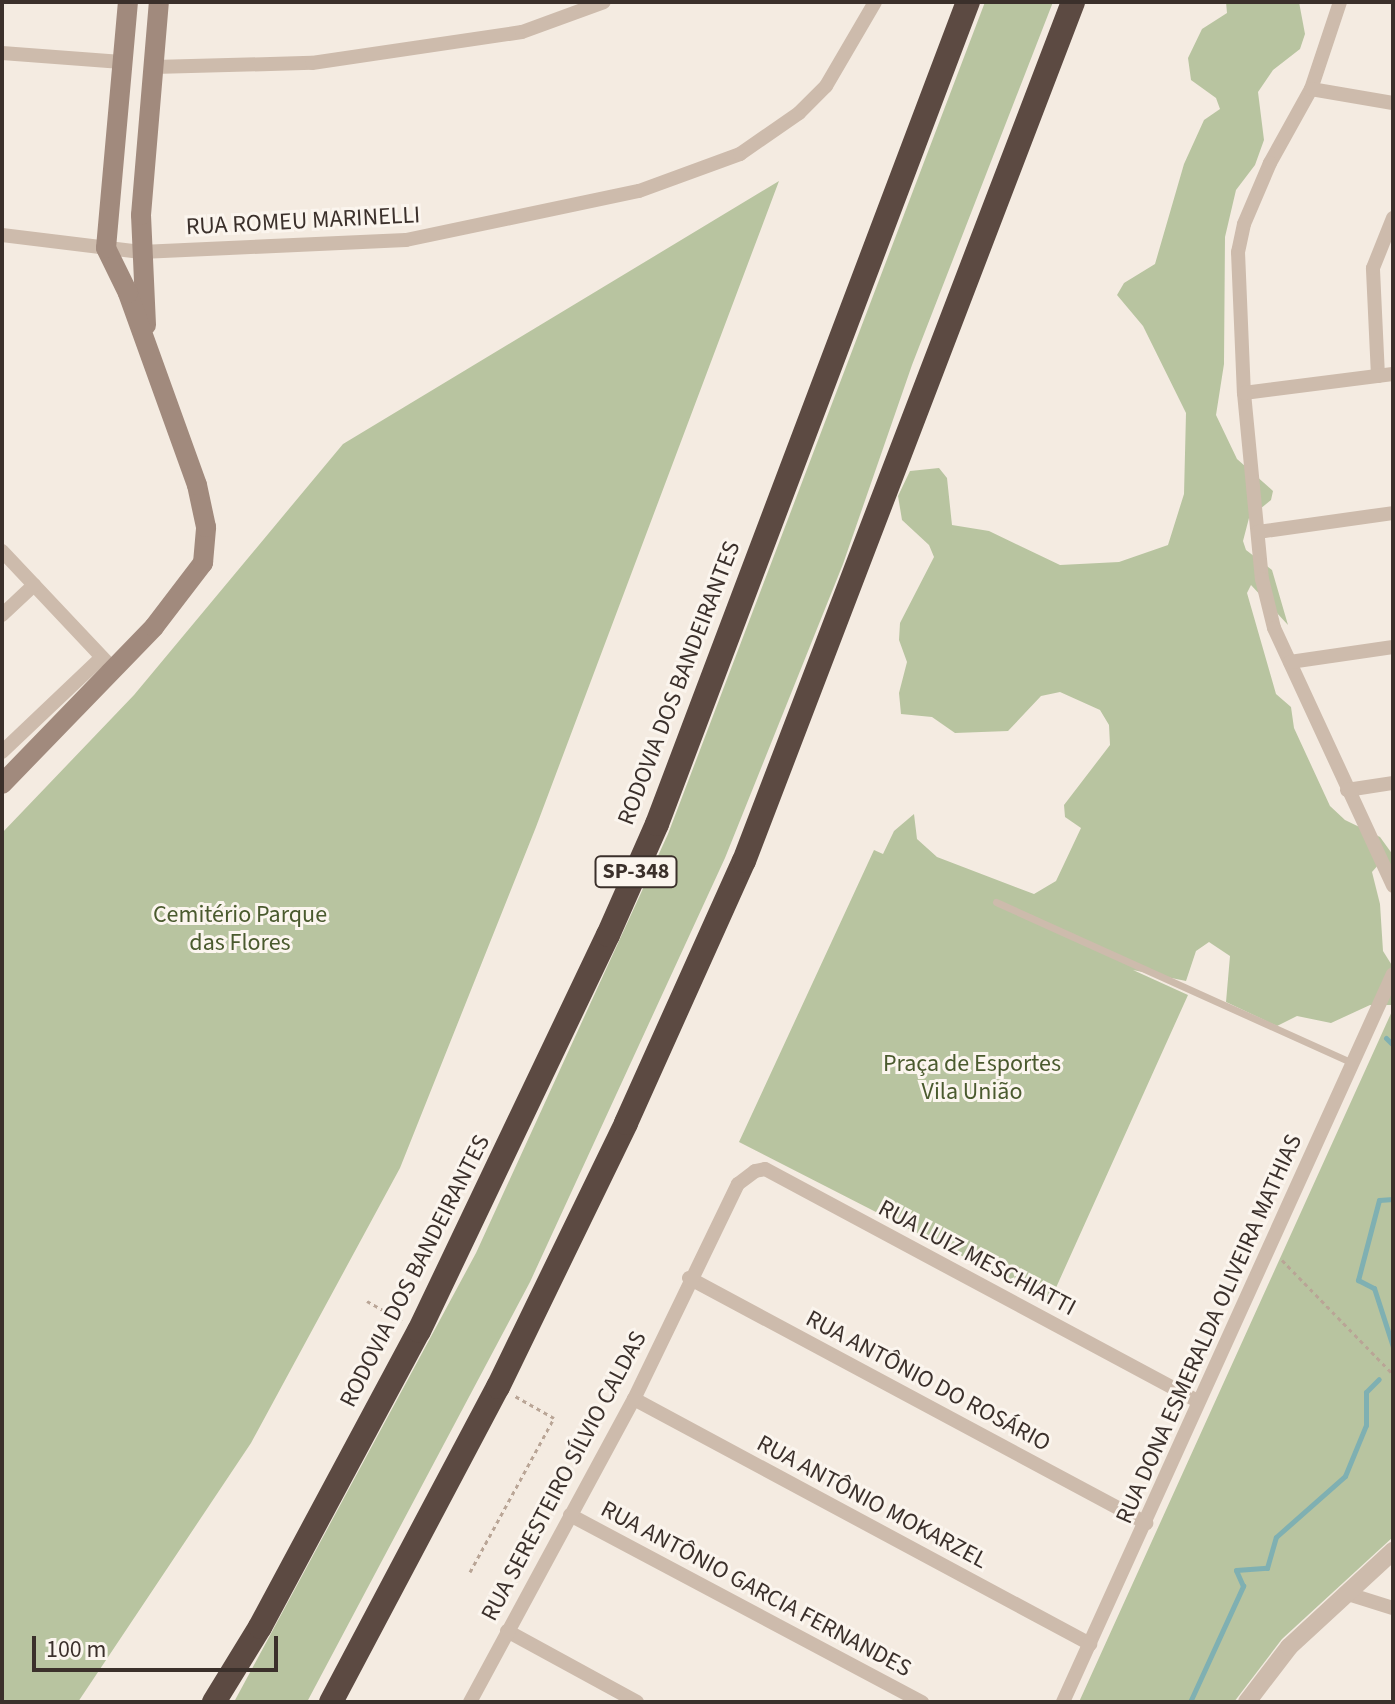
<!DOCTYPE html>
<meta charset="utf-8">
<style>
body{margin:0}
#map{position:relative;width:1395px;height:1704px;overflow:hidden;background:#f4ebe1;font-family:"Source Sans 3",sans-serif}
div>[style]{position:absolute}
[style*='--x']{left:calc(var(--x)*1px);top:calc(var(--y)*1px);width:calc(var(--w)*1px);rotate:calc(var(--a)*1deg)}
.green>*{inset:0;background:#b8c4a0}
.stream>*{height:5px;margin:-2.5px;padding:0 2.5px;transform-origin:2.5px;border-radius:2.5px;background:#7fb0b2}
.path>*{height:3px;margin-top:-1.5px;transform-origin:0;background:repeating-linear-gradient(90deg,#b9a596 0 4px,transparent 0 8px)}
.service>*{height:7px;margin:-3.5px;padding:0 3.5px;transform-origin:3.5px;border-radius:3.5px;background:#cdbbac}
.minor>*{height:14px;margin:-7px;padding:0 7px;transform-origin:7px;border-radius:7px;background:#cdbbac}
.tertiary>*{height:18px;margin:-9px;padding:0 9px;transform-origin:9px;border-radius:9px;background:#cdbbac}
.secondary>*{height:20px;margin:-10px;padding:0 10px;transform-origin:10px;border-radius:10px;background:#a18a7d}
.motorway>*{height:24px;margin:-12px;padding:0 12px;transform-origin:12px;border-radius:12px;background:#5c4a42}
span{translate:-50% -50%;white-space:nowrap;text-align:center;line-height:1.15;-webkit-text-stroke:6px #fbf5ee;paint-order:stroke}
.shield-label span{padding:2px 6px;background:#fbf5ee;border:2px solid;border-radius:6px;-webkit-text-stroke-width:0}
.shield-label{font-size:22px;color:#3b302b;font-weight:700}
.street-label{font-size:24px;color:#3b302b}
.park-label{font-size:24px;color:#4a5a2e}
.frame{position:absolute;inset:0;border:4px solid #3b302b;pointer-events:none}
.scale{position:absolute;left:32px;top:1636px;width:246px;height:36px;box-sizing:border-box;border:4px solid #3b302b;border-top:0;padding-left:10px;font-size:24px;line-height:28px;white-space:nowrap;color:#3b302b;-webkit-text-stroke:6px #fbf5ee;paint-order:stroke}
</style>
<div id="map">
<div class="green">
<div style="clip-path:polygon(985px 2px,1053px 2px,912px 365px,843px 564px,725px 858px,530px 1282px,307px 1702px,234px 1702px,476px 1253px,668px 834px)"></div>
<div style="clip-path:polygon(1226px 2px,1299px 2px,1305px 34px,1300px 49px,1273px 70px,1258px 92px,1264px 140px,1255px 165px,1236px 190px,1225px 237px,1224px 364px,1216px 415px,1237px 459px,1273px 491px,1271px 500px,1249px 518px,1243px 541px,1246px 550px,1272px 570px,1288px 625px,1251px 585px,1247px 593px,1276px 694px,1291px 707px,1294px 728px,1330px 806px,1345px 820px,1380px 837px,1393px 855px,1393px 870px,1379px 864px,1372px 872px,1380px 904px,1383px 951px,1393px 967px,1393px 1005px,1370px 1005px,1331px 1023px,1297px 1016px,1277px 1026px,1226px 1002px,1230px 956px,1209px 942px,1196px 951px,1186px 981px,1133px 970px,1188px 995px,1050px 1301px,739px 1142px,874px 850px,883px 854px,894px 831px,914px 814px,917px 839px,937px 857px,1034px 894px,1056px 881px,1081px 828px,1065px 817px,1064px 805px,1110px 745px,1109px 725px,1100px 710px,1060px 692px,1041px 696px,1008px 731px,955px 733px,932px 717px,901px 714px,899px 693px,907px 662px,899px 640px,900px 623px,934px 557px,929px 545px,902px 520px,898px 496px,910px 471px,939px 468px,947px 478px,952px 525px,989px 531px,1060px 565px,1119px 562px,1168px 545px,1184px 494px,1186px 413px,1143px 326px,1117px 295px,1124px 283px,1155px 264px,1184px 164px,1204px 120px,1220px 109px,1216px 98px,1191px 80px,1188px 58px,1202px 29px,1227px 13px)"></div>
<div style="clip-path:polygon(779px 181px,536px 827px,400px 1168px,251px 1443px,78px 1702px,2px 1702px,2px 833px,134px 695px,343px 444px)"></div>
<div style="clip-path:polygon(1393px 1009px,1393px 1537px,1282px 1639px,1234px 1702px,1079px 1702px)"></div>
</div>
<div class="stream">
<div style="--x:1386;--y:1038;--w:10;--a:45"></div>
<div style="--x:1393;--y:1199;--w:14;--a:176"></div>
<div style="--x:1379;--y:1200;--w:83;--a:104.7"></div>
<div style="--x:1358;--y:1280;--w:18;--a:27"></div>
<div style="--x:1374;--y:1288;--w:62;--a:72.1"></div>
<div style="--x:1190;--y:1702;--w:128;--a:-65.4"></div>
<div style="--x:1243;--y:1586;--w:17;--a:-114"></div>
<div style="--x:1236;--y:1570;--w:31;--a:-4"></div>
<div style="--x:1267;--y:1568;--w:32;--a:-74"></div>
<div style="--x:1276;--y:1537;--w:92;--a:-41.5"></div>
<div style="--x:1345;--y:1476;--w:55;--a:-67.6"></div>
<div style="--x:1366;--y:1425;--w:33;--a:-90"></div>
<div style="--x:1366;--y:1392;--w:18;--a:-45"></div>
</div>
<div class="path">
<div style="--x:1282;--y:1260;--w:159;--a:45.8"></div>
<div style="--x:367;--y:1301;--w:40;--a:29.7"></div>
<div style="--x:470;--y:1572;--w:175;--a:-61.4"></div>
<div style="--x:554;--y:1418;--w:45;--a:-150.6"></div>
</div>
<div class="service">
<div style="--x:996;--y:902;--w:391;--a:24.3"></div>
</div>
<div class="minor">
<div style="--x:1340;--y:2;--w:92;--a:108.4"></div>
<div style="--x:1311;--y:89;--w:85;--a:119"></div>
<div style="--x:1270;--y:163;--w:66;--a:113.1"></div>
<div style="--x:1244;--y:224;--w:29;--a:102"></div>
<div style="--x:1238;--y:252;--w:141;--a:87.6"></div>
<div style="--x:1244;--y:393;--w:187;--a:84.5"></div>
<div style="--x:1262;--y:579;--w:50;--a:76.2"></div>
<div style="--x:1274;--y:628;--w:284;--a:65.2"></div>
<div style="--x:2;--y:53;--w:120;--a:4.3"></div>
<div style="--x:154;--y:67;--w:158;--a:-1.5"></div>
<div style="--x:312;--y:63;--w:212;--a:-8.4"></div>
<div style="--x:522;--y:32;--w:87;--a:-20.1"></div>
<div style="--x:1311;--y:89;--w:83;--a:9.7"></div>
<div style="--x:2;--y:235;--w:140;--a:7"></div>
<div style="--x:141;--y:252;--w:265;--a:-2.6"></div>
<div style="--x:406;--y:240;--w:238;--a:-11.9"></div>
<div style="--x:639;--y:191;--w:108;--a:-20.1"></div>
<div style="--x:740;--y:154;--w:72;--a:-34.8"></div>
<div style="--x:799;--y:113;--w:38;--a:-45"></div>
<div style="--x:826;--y:86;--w:97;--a:-59.7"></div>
<div style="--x:1378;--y:376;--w:108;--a:-92.7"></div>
<div style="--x:1373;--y:268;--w:54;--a:-68.2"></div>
<div style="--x:1244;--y:393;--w:150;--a:-7.3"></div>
<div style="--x:1258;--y:532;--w:136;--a:-8"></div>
<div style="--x:2;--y:551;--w:163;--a:46.7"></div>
<div style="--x:2;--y:615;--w:44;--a:-43.2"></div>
<div style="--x:1290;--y:662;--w:104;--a:-8.3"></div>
<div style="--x:2;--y:752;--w:137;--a:-43.5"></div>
<div style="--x:1347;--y:790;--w:47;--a:-8.7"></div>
<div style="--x:689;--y:1278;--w:519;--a:28.2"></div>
<div style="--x:634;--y:1399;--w:518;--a:28.25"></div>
<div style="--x:570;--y:1515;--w:399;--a:28"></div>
<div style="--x:1345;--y:1593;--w:50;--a:17.4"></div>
<div style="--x:507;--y:1631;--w:148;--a:28.6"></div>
<div style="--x:470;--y:1702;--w:345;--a:-61.6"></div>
<div style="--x:634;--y:1399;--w:239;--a:-64.2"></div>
<div style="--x:738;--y:1184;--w:21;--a:-37"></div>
<div style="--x:755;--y:1171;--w:10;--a:-11"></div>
<div style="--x:765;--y:1169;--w:490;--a:28.2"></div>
<div style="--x:1063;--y:1702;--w:799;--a:-65.62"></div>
</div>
<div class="tertiary">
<div style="--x:1247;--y:1702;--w:69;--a:-52.6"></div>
<div style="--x:1289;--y:1647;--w:142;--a:-42.7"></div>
</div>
<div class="secondary">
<div style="--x:146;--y:325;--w:110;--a:-92.6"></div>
<div style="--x:141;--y:215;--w:214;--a:-85.2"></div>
<div style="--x:2;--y:784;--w:219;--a:-45.9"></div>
<div style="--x:154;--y:627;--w:81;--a:-52.6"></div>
<div style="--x:203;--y:563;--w:36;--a:-85"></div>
<div style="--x:206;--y:527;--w:43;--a:-102.1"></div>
<div style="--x:197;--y:485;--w:204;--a:-109.8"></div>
<div style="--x:128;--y:293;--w:50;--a:-116.1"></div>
<div style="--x:106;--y:248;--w:247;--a:-84.9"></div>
</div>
<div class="motorway">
<div style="--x:214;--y:1702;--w:88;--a:-58.5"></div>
<div style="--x:260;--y:1627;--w:336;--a:-61.8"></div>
<div style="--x:419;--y:1331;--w:439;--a:-64.5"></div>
<div style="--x:608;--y:935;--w:121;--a:-66.2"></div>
<div style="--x:657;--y:824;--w:879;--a:-69.28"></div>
<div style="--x:331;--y:1702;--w:357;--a:-62.1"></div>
<div style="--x:498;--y:1387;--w:293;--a:-64.1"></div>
<div style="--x:626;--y:1123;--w:287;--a:-65.8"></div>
<div style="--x:744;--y:861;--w:920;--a:-69.04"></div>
</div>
<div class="shield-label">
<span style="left:636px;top:872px">SP-348</span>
</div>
<div class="street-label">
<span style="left:303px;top:221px;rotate:-3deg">RUA ROMEU MARINELLI</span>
<span style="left:679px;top:683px;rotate:-69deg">RODOVIA DOS BANDEIRANTES</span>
<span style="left:977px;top:1258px;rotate:28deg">RUA LUIZ MESCHIATTI</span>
<span style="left:415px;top:1271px;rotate:-63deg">RODOVIA DOS BANDEIRANTES</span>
<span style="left:1209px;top:1329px;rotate:-66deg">RUA DONA ESMERALDA OLIVEIRA MATHIAS</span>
<span style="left:928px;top:1381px;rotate:28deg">RUA ANTÔNIO DO ROSÁRIO</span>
<span style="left:564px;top:1476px;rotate:-62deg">RUA SERESTEIRO SÍLVIO CALDAS</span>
<span style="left:872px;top:1502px;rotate:28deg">RUA ANTÔNIO MOKARZEL</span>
<span style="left:756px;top:1589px;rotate:28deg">RUA ANTÔNIO GARCIA FERNANDES</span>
</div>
<div class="park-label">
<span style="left:240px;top:929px">Cemitério Parque<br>das Flores</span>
<span style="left:972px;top:1078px">Praça de Esportes<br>Vila União</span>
</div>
<div class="frame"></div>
<div class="scale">100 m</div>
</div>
